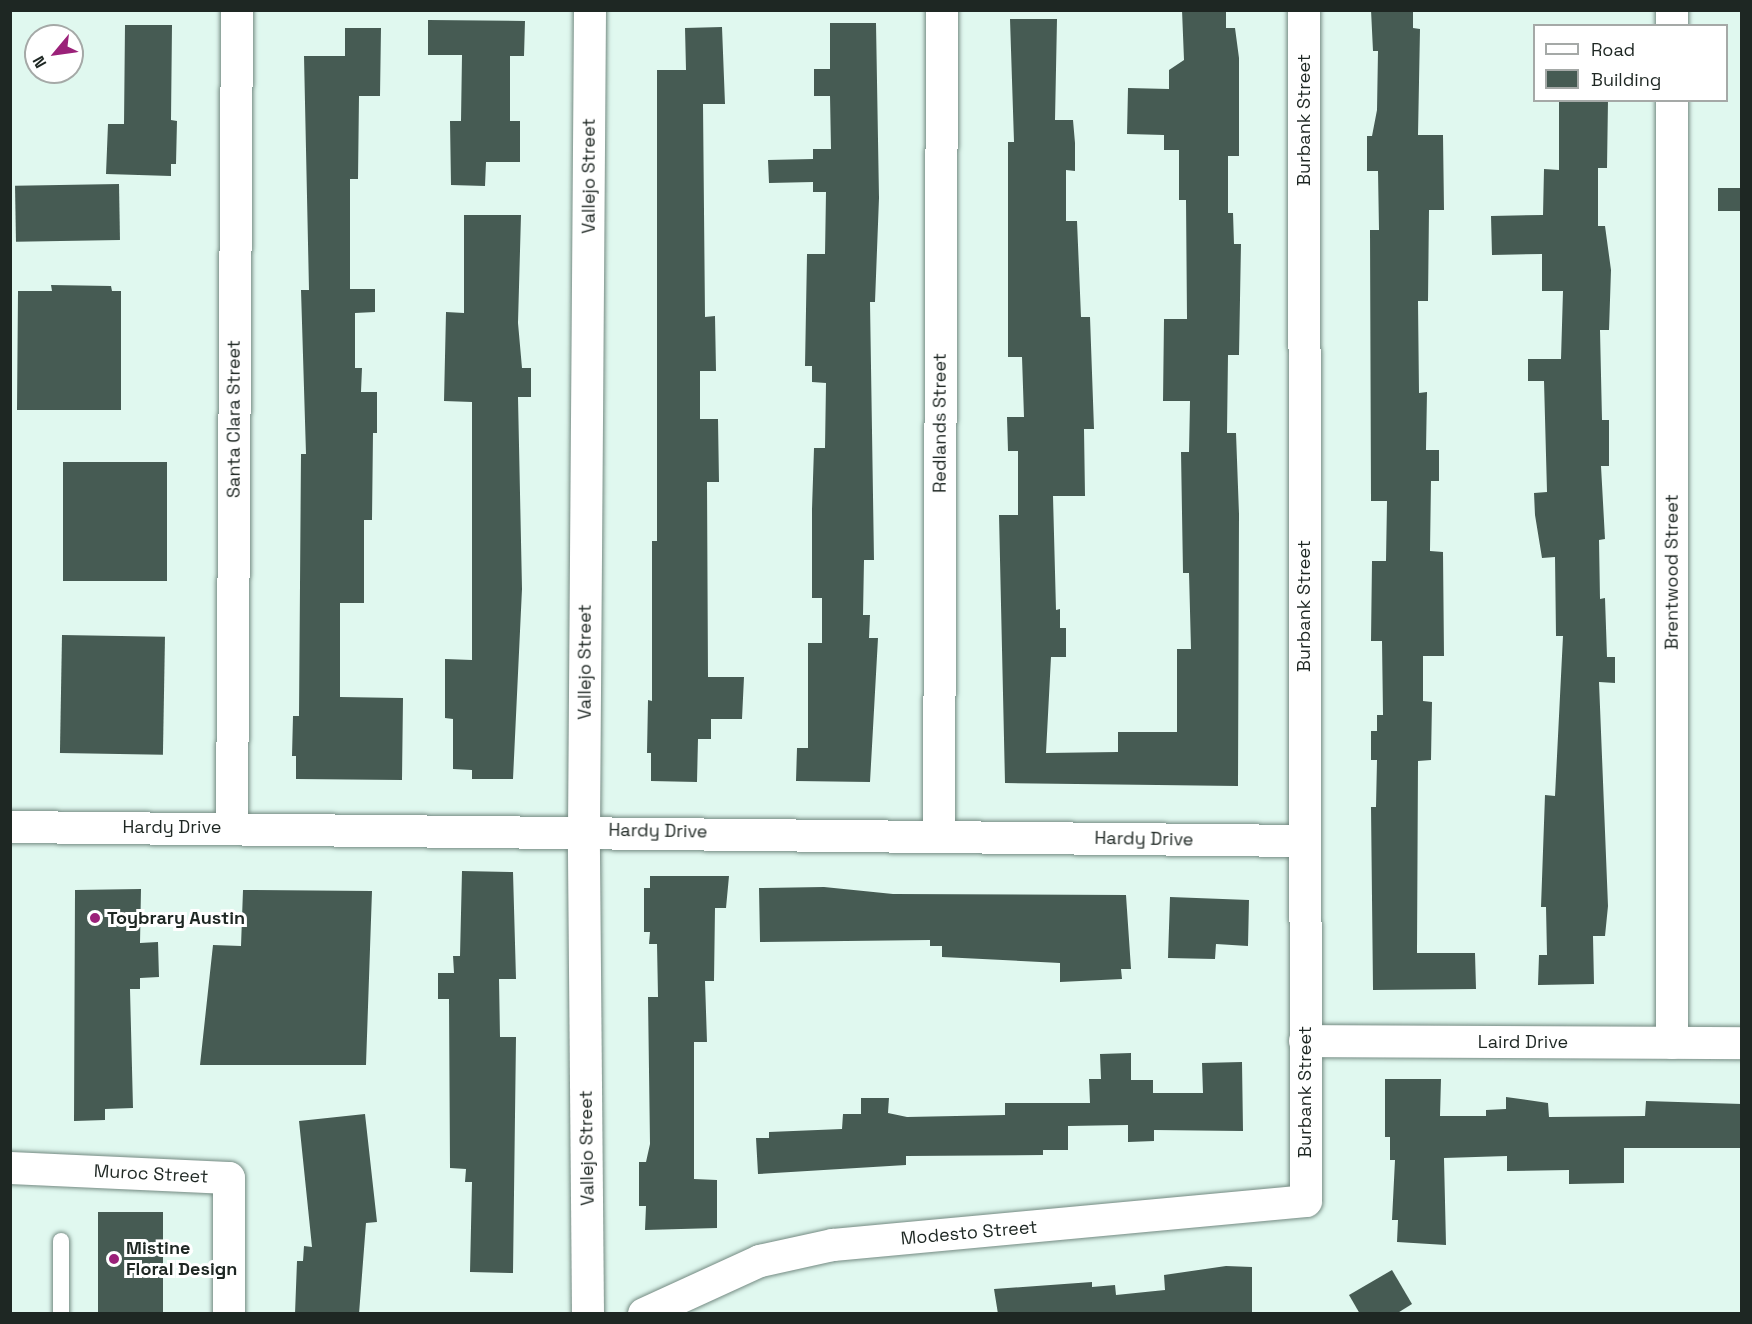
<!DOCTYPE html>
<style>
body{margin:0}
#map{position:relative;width:1752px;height:1324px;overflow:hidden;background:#e0f8ef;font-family:"Space Grotesk",sans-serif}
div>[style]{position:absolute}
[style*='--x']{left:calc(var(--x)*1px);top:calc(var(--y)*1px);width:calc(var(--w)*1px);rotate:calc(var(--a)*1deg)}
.building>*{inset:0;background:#465b53;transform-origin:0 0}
.roads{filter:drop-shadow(0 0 2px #748a82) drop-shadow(0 0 2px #748a82)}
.lane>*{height:16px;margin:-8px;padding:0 8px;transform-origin:8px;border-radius:8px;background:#fff}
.street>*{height:32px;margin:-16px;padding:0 16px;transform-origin:16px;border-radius:16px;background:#fff}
.dots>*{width:16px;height:16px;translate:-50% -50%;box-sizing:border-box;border:3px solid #fff;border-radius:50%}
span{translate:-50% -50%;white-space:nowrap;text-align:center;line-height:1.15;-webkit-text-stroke:6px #fff;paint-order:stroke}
.street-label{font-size:18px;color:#1e2723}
.poi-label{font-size:18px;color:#1e2723;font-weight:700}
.left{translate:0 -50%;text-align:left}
.frame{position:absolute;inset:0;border:12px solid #1e2723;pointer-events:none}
.legend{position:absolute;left:1533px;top:24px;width:195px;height:78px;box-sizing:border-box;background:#fff;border:2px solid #a5a9a7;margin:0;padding:8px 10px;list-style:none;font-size:18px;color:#1e2723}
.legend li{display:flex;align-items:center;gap:12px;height:30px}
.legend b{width:30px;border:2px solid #a5a9a7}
.north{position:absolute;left:24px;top:24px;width:60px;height:60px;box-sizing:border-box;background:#fff;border:2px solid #a5a9a7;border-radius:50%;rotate:241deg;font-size:16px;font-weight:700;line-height:24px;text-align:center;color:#1e2723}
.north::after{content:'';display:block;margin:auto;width:21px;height:27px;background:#9b2179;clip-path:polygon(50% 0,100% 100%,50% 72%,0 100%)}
</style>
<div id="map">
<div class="building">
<div style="clip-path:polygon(1182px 10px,1226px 10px,1226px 28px,1235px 28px,1239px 58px,1239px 156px,1228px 156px,1228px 213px,1233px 213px,1234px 244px,1241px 244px,1239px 355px,1228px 355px,1227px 433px,1236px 433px,1239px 514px,1238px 786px,1005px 783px,999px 515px,1018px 515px,1018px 451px,1008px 451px,1007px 417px,1024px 417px,1022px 357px,1008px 357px,1008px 142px,1014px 142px,1010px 19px,1057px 19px,1055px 120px,1073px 120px,1075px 143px,1075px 171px,1066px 170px,1066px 221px,1077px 221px,1081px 317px,1090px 317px,1094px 429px,1084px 429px,1085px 496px,1053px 496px,1056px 610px,1060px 609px,1060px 628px,1066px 628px,1066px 657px,1051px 657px,1046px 753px,1118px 752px,1118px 732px,1177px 732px,1177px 649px,1191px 649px,1189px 573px,1183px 573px,1181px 452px,1189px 452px,1190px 401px,1163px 401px,1164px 319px,1187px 319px,1186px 200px,1179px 200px,1179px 150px,1164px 150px,1164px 135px,1127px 134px,1128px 88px,1169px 89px,1169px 70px,1184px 60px)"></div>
<div style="clip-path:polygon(1371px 10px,1413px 10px,1413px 28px,1420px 29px,1418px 135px,1443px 135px,1444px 210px,1429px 210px,1428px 301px,1418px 301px,1419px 393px,1427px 392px,1426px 450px,1439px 450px,1439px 481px,1431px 481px,1430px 551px,1443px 552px,1444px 656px,1423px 656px,1423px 701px,1432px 702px,1431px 760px,1418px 761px,1417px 953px,1475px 953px,1476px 989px,1373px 990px,1371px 807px,1376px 807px,1377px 760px,1371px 760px,1371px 731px,1377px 731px,1377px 715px,1383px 715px,1382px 641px,1371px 641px,1372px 561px,1386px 561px,1387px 501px,1371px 501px,1370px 230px,1379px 230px,1378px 171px,1367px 171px,1367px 136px,1372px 136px,1377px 110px,1378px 51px,1373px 51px)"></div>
<div style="clip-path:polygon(428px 20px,525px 21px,524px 56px,510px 56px,510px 121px,520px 121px,520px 162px,486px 162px,485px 186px,451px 185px,450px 121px,461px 121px,462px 55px,428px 55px)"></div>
<div style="clip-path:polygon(830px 23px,876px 23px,879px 198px,875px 302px,870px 302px,874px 560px,864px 560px,863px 615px,870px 615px,869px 638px,878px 638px,870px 782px,796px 781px,797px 748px,808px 748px,808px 643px,822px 643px,822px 598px,812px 598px,812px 509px,814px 448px,825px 448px,826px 383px,812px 382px,812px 366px,805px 366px,807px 254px,825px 254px,826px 192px,813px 192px,813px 182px,769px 183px,768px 160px,813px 159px,813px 149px,831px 149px,830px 96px,814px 96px,814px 69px,830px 69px)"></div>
<div style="clip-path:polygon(125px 25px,172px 25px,171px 120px,177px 121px,176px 164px,171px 164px,171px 176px,106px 174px,108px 124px,124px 124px)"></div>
<div style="clip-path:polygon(722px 27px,725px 104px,703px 104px,705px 317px,715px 316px,716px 371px,700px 371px,700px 419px,718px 419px,719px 482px,707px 482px,708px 677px,744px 677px,742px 719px,711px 719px,711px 739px,698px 739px,697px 782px,651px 781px,651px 753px,647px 753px,648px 700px,652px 701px,652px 541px,657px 541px,657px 70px,686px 70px,685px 28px)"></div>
<div style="clip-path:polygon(345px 28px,381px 28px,380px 96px,359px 96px,358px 179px,350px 179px,350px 289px,375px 289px,375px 312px,355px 313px,355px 368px,362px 368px,361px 392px,377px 392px,377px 433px,373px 433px,372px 520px,364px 520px,364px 603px,340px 603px,340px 697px,403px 698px,402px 780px,296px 779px,296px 756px,292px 756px,293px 716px,299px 716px,301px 454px,306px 454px,301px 290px,309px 290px,304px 56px,345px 56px)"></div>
<div style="clip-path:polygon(1559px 100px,1608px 100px,1607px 168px,1598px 168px,1598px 226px,1605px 226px,1611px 270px,1609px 330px,1600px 330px,1602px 420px,1609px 420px,1609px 466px,1601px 466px,1605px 539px,1599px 540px,1600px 599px,1605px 598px,1607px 657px,1615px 657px,1615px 683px,1599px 682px,1608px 906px,1605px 936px,1593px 936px,1594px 984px,1538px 985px,1539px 955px,1547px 955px,1546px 907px,1541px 907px,1545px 795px,1555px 796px,1563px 636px,1556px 636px,1555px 557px,1542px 558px,1535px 515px,1534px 493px,1547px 492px,1544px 381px,1528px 381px,1528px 359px,1561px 359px,1563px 291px,1542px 291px,1542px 254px,1492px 255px,1491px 216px,1543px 215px,1544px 169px,1559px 170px)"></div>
<div style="left:119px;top:184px;width:56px;height:104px;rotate:89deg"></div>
<div style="left:1742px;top:188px;width:23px;height:24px;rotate:90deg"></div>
<div style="clip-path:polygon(464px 215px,521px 215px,518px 323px,522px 368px,531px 368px,531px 397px,518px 397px,522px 589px,513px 779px,472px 779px,472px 770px,453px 769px,453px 719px,445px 718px,445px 659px,472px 660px,472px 402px,444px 401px,446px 312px,464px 313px)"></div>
<div style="clip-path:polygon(51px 285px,111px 286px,112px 291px,121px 291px,121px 410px,17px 410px,18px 291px,52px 291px)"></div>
<div style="left:63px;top:462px;width:104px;height:119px"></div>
<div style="left:62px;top:635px;width:103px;height:118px;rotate:1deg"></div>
<div style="clip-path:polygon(462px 871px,513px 872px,516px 979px,499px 979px,500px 1037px,516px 1037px,513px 1273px,470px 1272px,472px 1182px,465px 1182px,466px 1169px,450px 1168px,449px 999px,438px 999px,438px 973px,454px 973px,453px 956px,460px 956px)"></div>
<div style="clip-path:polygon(650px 876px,729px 876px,726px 908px,715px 908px,714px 981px,705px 981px,707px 1042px,694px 1042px,694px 1179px,717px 1180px,717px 1228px,645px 1230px,646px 1206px,639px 1206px,639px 1162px,646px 1162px,650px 1144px,648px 997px,658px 997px,657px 944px,649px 944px,650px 932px,644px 932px,644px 888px,650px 888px)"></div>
<div style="clip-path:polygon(824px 887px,893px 894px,1126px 895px,1131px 969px,1121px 969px,1122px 979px,1060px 982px,1060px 963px,942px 957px,942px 946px,930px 946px,930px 940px,760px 942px,759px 888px)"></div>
<div style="clip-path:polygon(141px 889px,140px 943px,158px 942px,159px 977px,140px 978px,140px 989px,130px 989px,133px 1108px,105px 1109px,105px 1120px,74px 1121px,75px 890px)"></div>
<div style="clip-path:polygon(243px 890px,372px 891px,366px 1065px,200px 1065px,213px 945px,241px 946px)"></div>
<div style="clip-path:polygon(1170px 897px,1249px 900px,1248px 946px,1216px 944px,1215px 959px,1168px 958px)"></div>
<div style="clip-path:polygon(1131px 1053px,1131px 1080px,1153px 1080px,1153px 1093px,1203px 1093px,1202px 1063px,1242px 1062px,1243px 1131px,1154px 1130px,1154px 1141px,1128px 1142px,1128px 1125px,1068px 1126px,1068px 1150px,1043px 1150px,1043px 1155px,906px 1156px,906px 1165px,758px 1174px,756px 1138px,769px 1138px,769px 1132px,842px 1129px,843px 1114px,861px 1114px,861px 1098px,889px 1098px,888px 1113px,907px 1117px,1005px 1115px,1005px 1103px,1090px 1103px,1089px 1079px,1101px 1079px,1100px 1054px)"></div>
<div style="clip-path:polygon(1385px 1079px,1441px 1079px,1440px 1116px,1486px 1116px,1486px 1110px,1506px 1109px,1506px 1097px,1548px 1103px,1549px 1117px,1645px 1116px,1646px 1101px,1742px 1104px,1742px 1148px,1624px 1148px,1624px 1183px,1569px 1184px,1569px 1170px,1507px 1171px,1507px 1156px,1444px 1158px,1446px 1245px,1397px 1242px,1398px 1220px,1392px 1220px,1395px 1160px,1390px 1160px,1390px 1137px,1385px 1137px)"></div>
<div style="clip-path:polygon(365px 1114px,377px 1222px,366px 1223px,359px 1314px,295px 1314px,297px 1261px,303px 1261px,304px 1246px,312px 1247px,299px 1121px)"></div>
<div style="left:98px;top:1212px;width:65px;height:102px"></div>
<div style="clip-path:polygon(1226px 1266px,1252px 1267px,1252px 1314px,998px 1314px,994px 1289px,1092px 1282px,1092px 1287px,1115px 1285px,1116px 1295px,1165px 1290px,1164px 1275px)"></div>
<div style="clip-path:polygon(1392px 1270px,1412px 1304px,1396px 1314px,1360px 1314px,1349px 1295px)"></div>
</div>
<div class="roads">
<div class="lane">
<div style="--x:61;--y:1241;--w:73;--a:90"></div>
</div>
<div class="street">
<div style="--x:1672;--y:26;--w:16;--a:-90"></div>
<div style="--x:10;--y:827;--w:1295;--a:0.62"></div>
<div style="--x:232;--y:827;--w:817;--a:-89.65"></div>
<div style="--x:939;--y:836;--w:826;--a:-89.79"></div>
<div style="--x:1305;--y:1041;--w:437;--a:0.3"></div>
<div style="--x:1672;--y:1043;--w:943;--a:-90"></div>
<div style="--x:10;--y:1168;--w:219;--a:2.6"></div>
<div style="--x:229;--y:1178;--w:136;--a:90"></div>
<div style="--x:588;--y:1314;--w:484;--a:-90.5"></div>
<div style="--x:584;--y:830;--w:820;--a:-89.58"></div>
<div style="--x:644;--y:1314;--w:128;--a:-24.6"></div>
<div style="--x:760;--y:1261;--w:75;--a:-12.4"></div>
<div style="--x:833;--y:1245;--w:475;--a:-5.3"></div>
<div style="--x:1306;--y:1201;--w:1191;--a:-90.1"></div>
</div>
</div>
<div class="dots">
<div style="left:95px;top:918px;background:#9b2179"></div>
<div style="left:114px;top:1259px;background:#9b2179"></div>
</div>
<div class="street-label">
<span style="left:1304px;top:120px;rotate:-90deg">Burbank Street</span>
<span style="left:589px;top:176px;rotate:-90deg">Vallejo Street</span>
<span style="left:234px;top:419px;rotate:-90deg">Santa Clara Street</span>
<span style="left:940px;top:423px;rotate:-90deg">Redlands Street</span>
<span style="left:1672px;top:572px;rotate:-90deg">Brentwood Street</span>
<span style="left:1304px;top:606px;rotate:-90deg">Burbank Street</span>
<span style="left:585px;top:662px;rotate:-90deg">Vallejo Street</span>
<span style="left:172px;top:827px">Hardy Drive</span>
<span style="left:658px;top:831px;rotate:1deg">Hardy Drive</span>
<span style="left:1144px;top:839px;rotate:1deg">Hardy Drive</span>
<span style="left:1523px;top:1042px">Laird Drive</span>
<span style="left:1305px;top:1092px;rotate:-90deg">Burbank Street</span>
<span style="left:587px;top:1148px;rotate:-91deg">Vallejo Street</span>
<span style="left:151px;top:1174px;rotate:3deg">Muroc Street</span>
<span style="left:969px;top:1233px;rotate:-5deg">Modesto Street</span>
</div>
<div class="poi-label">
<span class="left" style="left:107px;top:918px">Toybrary Austin</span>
<span class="left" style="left:126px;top:1259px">Mistine<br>Floral Design</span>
</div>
<div class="frame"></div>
<ul class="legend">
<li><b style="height:8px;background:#fff"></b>Road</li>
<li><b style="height:16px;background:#465b53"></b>Building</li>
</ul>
<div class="north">N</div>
</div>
